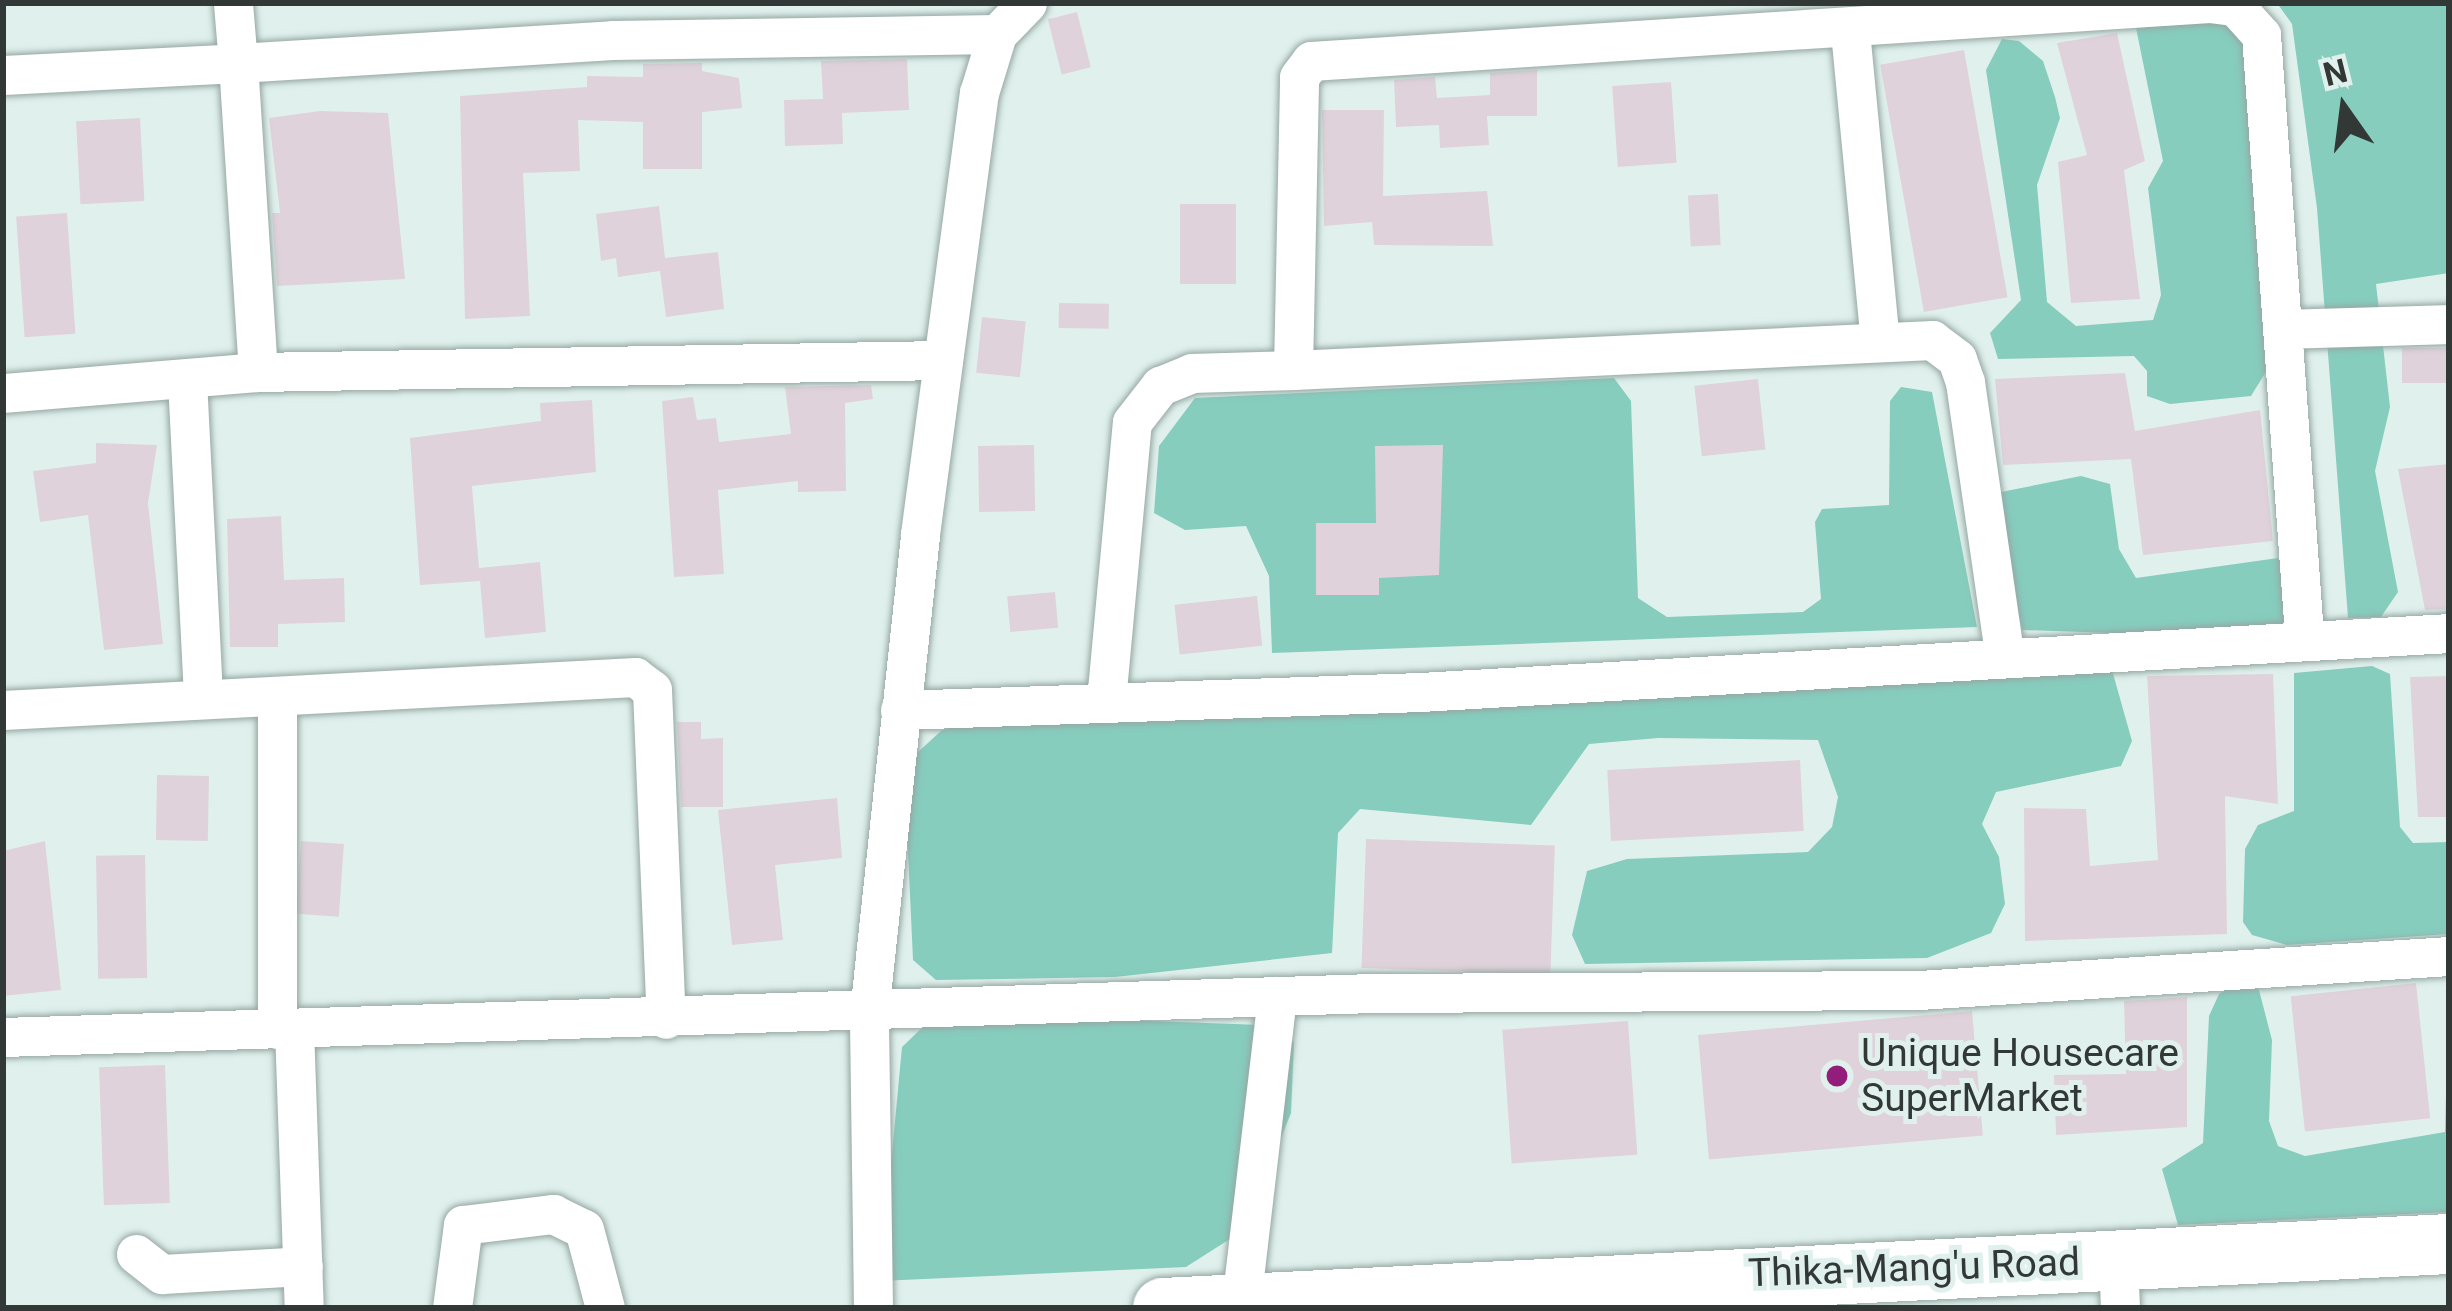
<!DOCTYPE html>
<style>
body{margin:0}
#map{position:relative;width:2452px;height:1311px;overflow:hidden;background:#e0f1ed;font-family:Roboto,sans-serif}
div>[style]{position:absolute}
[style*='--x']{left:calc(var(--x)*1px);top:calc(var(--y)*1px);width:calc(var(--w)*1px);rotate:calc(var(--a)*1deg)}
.green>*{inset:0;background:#86cdbe}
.building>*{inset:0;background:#e0d2db;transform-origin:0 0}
.roads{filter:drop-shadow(0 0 3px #96a7a3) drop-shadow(0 0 3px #96a7a3)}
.minor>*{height:39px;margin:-19.5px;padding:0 19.5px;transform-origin:19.5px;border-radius:19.5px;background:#fff}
.highway>*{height:60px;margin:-30px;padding:0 30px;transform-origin:30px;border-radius:30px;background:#fff}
.dots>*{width:33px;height:33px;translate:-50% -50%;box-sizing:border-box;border:6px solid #e0f1ed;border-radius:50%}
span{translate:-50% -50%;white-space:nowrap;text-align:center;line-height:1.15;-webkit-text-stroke:10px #e0f1ed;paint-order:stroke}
.poi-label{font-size:39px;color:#313836}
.left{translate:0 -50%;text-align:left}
.street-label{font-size:39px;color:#313836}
.frame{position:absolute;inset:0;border:6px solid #313836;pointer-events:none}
.north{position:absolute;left:2284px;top:48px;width:120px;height:120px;-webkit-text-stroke:9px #e0f1ed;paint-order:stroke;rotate:346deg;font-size:33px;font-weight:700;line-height:48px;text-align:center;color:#313836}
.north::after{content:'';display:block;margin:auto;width:42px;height:54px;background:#313836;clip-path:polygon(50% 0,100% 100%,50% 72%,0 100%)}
</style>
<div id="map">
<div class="green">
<div style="clip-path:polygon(2277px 3px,2449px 3px,2449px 273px,2376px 284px,2390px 407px,2375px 471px,2398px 592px,2381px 617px,2348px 618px,2317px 208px,2292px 24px)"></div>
<div style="clip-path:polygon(2177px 19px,2238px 23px,2260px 84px,2272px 362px,2251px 396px,2170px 404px,2147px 396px,2147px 371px,2134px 356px,1998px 359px,1990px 333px,2021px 300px,1986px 70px,2002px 39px,2019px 41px,2043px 61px,2055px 97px,2060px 118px,2037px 185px,2047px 302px,2076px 326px,2153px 320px,2161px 295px,2148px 188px,2163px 161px,2136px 28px)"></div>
<div style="clip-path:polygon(1614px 378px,1631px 401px,1638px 598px,1667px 617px,1803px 612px,1821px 599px,1815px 522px,1822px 509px,1889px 505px,1890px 401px,1901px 387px,1932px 392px,1977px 627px,1272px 653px,1269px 576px,1246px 526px,1185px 530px,1154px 513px,1159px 446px,1195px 398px)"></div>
<div style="clip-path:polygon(2081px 476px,2110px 484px,2119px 549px,2136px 578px,2278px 558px,2306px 565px,2305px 623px,2173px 635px,2022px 630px,1991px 494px)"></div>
<div style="clip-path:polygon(2372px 666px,2390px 674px,2400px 827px,2413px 843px,2449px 842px,2449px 934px,2287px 945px,2252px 935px,2243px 922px,2245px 849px,2258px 825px,2294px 811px,2294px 673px)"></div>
<div style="clip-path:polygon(2112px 670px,2132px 741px,2121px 766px,1996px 792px,1982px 824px,1999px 857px,2005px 904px,1991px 933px,1927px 958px,1585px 964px,1572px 935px,1587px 871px,1627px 859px,1808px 852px,1832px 827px,1838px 797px,1818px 740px,1658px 738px,1589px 744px,1531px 825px,1360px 809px,1338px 833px,1332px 953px,1115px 977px,936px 980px,913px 960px,906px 809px,917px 753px,942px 730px,994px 717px)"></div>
<div style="clip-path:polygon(2449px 978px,2449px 1212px,2178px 1225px,2162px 1169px,2203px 1143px,2209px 1016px,2219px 994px,2240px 979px,2259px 990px,2272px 1040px,2269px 1121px,2278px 1146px,2305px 1156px,2445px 1132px)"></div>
<div style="clip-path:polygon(1125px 1020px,1261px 1025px,1294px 1042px,1291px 1113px,1244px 1230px,1186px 1267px,880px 1281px,902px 1047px,928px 1022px)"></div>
</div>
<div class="building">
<div style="left:1077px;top:12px;width:57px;height:30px;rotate:76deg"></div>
<div style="clip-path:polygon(2117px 33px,2145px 161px,2124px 170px,2140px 299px,2071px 303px,2058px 162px,2087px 155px,2057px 43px)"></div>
<div style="left:1964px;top:50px;width:251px;height:85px;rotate:80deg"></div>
<div style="clip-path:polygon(907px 59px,909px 110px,842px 113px,843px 144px,785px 146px,784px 100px,823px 99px,821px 61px)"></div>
<div style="clip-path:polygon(702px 63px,702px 71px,739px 78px,742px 108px,702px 112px,702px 169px,643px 169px,643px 122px,578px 120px,580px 171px,523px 173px,530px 316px,465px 319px,460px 96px,587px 87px,587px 76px,643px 77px,643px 64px)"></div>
<div style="clip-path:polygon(1537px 70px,1537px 116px,1487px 116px,1489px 145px,1440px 148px,1439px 125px,1396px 127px,1394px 80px,1435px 77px,1437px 98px,1490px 95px,1490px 73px)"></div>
<div style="left:1671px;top:82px;width:81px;height:59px;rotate:86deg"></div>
<div style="clip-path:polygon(1322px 110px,1384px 110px,1383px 196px,1487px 191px,1493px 246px,1374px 245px,1372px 222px,1324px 226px)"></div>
<div style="clip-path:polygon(320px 111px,388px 113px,405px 279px,277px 286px,272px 213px,280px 213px,269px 118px)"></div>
<div style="left:140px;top:118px;width:83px;height:64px;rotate:87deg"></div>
<div style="left:1718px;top:194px;width:51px;height:30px;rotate:87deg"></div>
<div style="left:1180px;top:204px;width:56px;height:80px"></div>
<div style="clip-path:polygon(659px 206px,665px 258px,718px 252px,724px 309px,666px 317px,660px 271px,618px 277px,616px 258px,601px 261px,596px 214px)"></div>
<div style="left:67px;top:213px;width:121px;height:51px;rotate:86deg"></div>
<div style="left:1059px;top:303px;width:50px;height:25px;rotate:1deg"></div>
<div style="left:982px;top:317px;width:44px;height:56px;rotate:6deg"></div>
<div style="left:2449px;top:348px;width:35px;height:47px;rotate:90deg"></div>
<div style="clip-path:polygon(2125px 373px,2135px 431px,2260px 410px,2273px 541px,2143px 555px,2131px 459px,2003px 465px,1995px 379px)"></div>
<div style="left:1758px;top:379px;width:71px;height:64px;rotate:84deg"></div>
<div style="clip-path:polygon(871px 385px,873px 399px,845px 403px,846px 491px,798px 492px,798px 481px,718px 490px,724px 574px,674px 577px,662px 401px,693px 397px,697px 420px,716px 418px,719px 442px,791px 434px,785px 387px)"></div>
<div style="clip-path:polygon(592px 400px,596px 472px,472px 486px,479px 568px,540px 562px,546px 632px,485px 638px,480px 581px,420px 585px,410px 438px,541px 421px,540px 403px)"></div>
<div style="clip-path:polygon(96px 443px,157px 445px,148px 503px,163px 644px,104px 650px,88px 515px,40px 522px,33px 471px,96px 463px)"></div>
<div style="left:1034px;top:445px;width:66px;height:56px;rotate:89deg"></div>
<div style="clip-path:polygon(1443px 445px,1439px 575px,1379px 578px,1379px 595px,1316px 595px,1316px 523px,1376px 523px,1375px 446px)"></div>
<div style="clip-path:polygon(2449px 464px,2449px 609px,2425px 610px,2398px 469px)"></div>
<div style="clip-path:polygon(281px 516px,284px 580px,344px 578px,345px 622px,278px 624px,278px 647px,230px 647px,227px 519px)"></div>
<div style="left:1055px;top:592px;width:36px;height:48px;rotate:85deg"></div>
<div style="left:1257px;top:596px;width:50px;height:83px;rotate:84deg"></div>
<div style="clip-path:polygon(2273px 674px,2278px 804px,2225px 796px,2227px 934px,2025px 941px,2024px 808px,2086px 809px,2090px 866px,2158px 860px,2147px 676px)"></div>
<div style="clip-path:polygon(2449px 676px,2449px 817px,2418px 817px,2410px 677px)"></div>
<div style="clip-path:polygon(677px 722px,701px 722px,701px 739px,723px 738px,723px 807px,681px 807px)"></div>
<div style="left:1800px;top:760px;width:71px;height:193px;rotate:87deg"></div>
<div style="left:157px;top:775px;width:52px;height:65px;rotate:1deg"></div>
<div style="clip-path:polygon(837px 798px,842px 858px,775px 865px,783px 940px,732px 945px,718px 810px)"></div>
<div style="left:1366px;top:839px;width:189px;height:129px;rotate:2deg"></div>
<div style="clip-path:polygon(45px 841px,61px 990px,3px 996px,3px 851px)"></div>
<div style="left:301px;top:841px;width:43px;height:73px;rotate:4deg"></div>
<div style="left:145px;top:855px;width:123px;height:49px;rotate:89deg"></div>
<div style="left:2416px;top:983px;width:136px;height:126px;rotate:84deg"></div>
<div style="clip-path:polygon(2187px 997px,2187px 1127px,2056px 1135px,2054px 1075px,2126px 1074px,2124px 1001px)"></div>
<div style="left:1972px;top:1011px;width:125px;height:275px;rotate:85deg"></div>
<div style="left:1628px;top:1021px;width:134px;height:126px;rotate:86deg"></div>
<div style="left:165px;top:1065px;width:138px;height:66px;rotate:88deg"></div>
</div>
<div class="roads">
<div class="minor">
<div style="--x:1850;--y:31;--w:310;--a:84.5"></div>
<div style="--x:3;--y:75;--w:235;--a:-2.9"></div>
<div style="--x:238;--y:63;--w:60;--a:-94.8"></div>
<div style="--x:2284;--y:329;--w:165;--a:-1.7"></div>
<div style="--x:943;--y:360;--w:685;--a:179"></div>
<div style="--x:258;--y:372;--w:310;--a:-93.7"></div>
<div style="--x:238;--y:63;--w:375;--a:-3.5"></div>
<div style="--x:612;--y:40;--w:385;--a:-0.9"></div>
<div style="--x:1293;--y:370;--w:640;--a:-2.69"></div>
<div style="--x:1932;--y:340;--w:31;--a:37"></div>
<div style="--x:1957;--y:359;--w:24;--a:71"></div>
<div style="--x:1965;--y:382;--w:273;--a:81.8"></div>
<div style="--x:187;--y:380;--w:319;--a:87.1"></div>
<div style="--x:3;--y:393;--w:256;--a:-4.7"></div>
<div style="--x:277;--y:696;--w:333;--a:90"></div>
<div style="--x:1106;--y:701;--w:280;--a:-84.7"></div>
<div style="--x:1132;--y:422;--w:46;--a:-52.1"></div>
<div style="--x:1160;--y:386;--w:35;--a:-22"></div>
<div style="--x:1192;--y:373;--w:101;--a:-1.7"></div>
<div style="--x:1293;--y:370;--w:293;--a:-88.8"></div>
<div style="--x:1299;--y:77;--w:20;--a:-53"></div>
<div style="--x:1311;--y:61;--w:900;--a:-3.7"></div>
<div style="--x:2209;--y:3;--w:26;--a:7"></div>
<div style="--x:2235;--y:6;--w:39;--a:48"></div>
<div style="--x:2261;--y:35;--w:602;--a:85.9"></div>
<div style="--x:3;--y:710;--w:633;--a:-2.99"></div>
<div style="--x:635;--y:677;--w:21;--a:37"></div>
<div style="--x:652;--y:690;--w:329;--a:87.6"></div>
<div style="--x:900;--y:710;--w:520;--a:-1.98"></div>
<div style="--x:1420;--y:692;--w:1031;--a:-3.28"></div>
<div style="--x:294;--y:1028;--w:280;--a:88"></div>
<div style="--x:3;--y:1037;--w:1373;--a:-1.84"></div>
<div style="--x:1375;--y:993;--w:544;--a:-0.32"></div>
<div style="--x:1919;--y:990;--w:531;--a:-3.67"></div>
<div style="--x:136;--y:1254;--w:33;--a:38"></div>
<div style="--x:162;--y:1274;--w:141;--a:-3.2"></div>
<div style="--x:2118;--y:1260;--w:48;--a:87.6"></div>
<div style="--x:1241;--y:1303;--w:309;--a:-83.3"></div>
<div style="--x:452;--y:1308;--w:84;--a:-82.5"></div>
<div style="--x:463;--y:1225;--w:91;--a:-7"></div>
<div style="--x:553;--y:1214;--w:34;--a:26"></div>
<div style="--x:584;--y:1229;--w:82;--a:75.1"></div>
<div style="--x:873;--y:1308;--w:295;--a:-90.8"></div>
<div style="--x:869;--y:1013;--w:482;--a:-83.9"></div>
<div style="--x:920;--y:534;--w:445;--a:-82.4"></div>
<div style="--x:979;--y:93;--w:62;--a:-73"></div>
<div style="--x:997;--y:34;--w:43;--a:-45.9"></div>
</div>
<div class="highway">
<div style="--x:1163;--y:1308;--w:1288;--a:-2.85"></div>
</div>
</div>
<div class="dots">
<div style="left:1837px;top:1076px;background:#931d7b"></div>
</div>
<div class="poi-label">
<span class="left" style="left:1861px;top:1076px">Unique Housecare<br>SuperMarket</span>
</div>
<div class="street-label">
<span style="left:1914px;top:1268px;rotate:-2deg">Thika-Mang'u Road</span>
</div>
<div class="frame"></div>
<div class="north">N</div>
</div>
